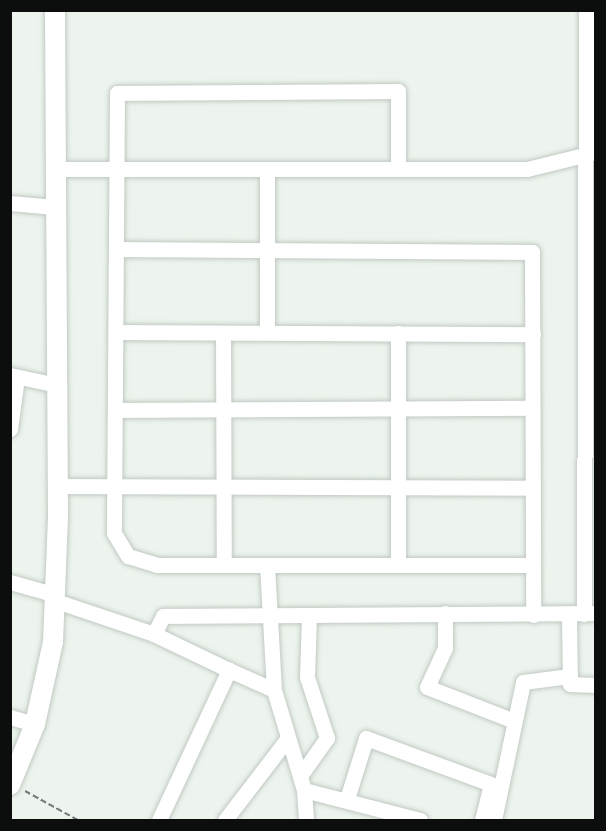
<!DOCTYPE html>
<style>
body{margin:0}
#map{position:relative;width:606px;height:831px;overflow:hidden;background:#ecf4ed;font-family:"Roboto Condensed",sans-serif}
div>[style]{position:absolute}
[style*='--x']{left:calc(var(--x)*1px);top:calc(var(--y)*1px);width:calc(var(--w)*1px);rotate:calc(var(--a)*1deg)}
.path>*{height:2px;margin-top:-1px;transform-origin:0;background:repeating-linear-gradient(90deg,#777c78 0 6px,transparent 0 9px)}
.roads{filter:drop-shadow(0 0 2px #c1c9c2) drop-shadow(0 0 2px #c1c9c2)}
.minor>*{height:15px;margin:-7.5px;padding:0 7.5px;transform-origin:7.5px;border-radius:7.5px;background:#fff}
.tertiary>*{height:20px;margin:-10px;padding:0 10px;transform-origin:10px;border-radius:10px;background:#fff}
span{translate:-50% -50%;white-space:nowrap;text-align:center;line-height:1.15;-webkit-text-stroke:5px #fff;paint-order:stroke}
.frame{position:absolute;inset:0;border:12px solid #0b0e0c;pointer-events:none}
</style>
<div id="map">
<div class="path">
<div style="--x:25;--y:791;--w:60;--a:28.7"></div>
</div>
<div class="roads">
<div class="minor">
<div style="--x:56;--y:169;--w:471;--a:0"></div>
<div style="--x:527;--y:169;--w:71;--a:-13.8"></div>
<div style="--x:267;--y:169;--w:163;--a:90"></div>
<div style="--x:398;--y:169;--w:78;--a:-90"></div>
<div style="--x:398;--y:91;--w:281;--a:179.6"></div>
<div style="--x:117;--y:93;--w:440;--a:90.4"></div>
<div style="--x:114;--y:533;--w:27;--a:59"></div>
<div style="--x:128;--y:556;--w:30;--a:17"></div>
<div style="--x:157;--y:565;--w:374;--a:0"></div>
<div style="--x:10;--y:203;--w:45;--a:5.1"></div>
<div style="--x:117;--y:249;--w:415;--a:0.4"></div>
<div style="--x:532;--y:252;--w:363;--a:89.8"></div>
<div style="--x:116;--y:332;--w:417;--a:0.3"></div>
<div style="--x:223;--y:333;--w:232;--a:89.8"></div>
<div style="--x:398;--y:333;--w:232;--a:90"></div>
<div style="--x:10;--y:375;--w:48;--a:12"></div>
<div style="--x:116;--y:410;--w:415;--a:-0.3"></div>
<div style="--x:10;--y:429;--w:52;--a:-82.3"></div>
<div style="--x:57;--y:486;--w:475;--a:0.2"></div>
<div style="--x:267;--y:565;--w:125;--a:86.8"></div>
<div style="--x:274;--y:690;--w:104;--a:73.3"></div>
<div style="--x:304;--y:790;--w:120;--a:14.5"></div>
<div style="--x:10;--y:582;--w:48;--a:15.8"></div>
<div style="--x:56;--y:601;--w:103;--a:18.6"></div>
<div style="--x:445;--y:613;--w:35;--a:90"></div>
<div style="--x:445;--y:648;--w:43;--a:114.8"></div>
<div style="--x:427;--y:687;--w:93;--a:21.3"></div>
<div style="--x:584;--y:614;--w:604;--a:-89.81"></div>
<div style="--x:569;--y:615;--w:69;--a:89.2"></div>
<div style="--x:570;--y:684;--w:26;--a:2"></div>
<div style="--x:229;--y:670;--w:49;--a:24"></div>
<div style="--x:10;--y:717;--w:26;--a:16"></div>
<div style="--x:300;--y:776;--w:47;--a:-54.6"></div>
<div style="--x:327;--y:738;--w:64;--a:-108.2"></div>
<div style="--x:307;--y:677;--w:61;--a:-88.1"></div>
<div style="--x:304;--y:790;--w:30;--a:86"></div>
<div style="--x:347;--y:799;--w:64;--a:-72.7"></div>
<div style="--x:366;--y:738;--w:133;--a:20.2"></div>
<div style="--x:491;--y:784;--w:37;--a:104"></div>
<div style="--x:159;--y:820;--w:166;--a:-65"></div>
<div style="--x:229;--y:670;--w:83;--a:-154.4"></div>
<div style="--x:154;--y:634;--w:20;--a:-63"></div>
<div style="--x:163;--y:616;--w:433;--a:-0.4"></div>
<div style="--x:225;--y:820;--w:103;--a:-52.5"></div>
<div style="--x:494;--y:820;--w:141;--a:-78.1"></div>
<div style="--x:523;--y:682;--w:47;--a:-7.3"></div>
</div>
<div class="tertiary">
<div style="--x:10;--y:785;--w:66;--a:-67.7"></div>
<div style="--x:35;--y:724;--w:84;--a:-77.6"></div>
<div style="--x:53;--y:642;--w:124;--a:-87.7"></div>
<div style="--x:58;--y:518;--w:508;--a:-90.34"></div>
</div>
</div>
<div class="frame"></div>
</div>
